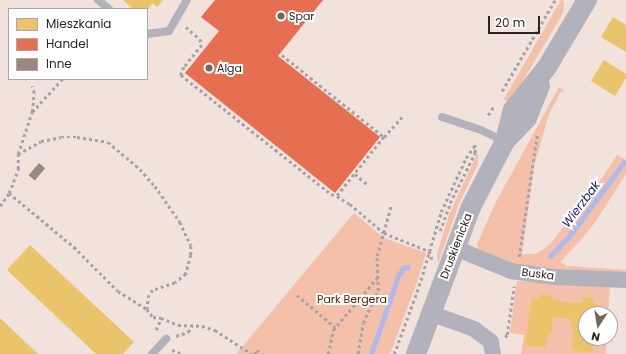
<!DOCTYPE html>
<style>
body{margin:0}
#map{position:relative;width:626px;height:354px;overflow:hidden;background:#f1e2db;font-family:Poppins,sans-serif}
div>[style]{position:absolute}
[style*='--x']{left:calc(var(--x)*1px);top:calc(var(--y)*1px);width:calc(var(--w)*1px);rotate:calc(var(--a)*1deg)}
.green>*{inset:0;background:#f4c0aa}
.homes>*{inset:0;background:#e9c46a}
.shops>*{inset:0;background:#e76f51}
.stream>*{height:5px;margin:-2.5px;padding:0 2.5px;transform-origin:2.5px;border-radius:2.5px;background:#aeb9ec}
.building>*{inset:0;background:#9b877c;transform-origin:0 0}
.path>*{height:2.5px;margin-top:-1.25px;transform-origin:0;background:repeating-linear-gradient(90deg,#a5a3a7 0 3px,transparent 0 6px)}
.service>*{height:8px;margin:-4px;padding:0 4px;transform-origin:4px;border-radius:4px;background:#b1b2bb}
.minor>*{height:16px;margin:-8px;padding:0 8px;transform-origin:8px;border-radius:8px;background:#b1b2bb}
.tertiary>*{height:20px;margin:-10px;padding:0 10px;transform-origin:10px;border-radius:10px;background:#b1b2bb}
.dots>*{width:11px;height:11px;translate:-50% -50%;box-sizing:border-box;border:2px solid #fff;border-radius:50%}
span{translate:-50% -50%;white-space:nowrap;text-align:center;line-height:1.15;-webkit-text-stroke:4px #fff;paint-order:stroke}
.poi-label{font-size:11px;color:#2e2420}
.left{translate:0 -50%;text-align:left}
.street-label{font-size:11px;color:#2e2420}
.park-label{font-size:11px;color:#582409}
.water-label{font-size:12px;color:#151b70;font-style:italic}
.legend{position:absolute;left:8px;top:8px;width:140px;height:72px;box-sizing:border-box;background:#fff;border:1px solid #aba7a6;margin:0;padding:5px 7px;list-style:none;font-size:12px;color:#2e2420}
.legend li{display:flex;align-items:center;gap:8px;height:20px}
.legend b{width:20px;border:1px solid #aba7a6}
.north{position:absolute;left:578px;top:306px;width:40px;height:40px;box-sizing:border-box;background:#fff;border:1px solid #aba7a6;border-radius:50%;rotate:192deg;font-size:11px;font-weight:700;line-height:16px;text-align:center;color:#2e2420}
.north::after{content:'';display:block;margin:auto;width:14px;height:18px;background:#726661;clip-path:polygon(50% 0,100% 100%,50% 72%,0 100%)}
.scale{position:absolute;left:488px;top:16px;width:52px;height:18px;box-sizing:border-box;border:2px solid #2e2420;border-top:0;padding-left:5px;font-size:12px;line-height:14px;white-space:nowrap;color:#2e2420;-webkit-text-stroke:3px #fff;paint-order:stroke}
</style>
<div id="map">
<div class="green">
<div style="clip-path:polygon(561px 0,563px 0,564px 3px,563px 13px,510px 103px,504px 99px)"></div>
<div style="clip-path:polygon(559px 87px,564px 91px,560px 93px,549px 114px,534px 166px,522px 254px,535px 254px,544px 249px,551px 243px,602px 178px,617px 155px,626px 160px,626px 174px,596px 221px,581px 240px,560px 262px,567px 266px,626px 270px,626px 274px,519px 266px,481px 251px,478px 248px,477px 244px,497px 200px)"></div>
<div style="clip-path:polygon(478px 152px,478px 164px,459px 204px,438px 263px,437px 254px,449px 215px)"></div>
<div style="clip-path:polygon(354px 213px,384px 238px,426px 253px,416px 285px,390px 354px,236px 354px)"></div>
<div style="clip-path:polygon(517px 281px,610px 286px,608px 314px,586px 314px,586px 338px,607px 338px,606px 354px,521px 354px,524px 335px,510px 333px)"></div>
</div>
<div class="homes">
<div style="clip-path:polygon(123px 0,163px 0,157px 7px,153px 3px,148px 9px,133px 9px)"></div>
<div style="clip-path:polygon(613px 17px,626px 25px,626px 52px,601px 37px)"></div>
<div style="clip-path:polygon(604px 60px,626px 74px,626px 78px,615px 96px,591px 81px)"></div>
<div style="clip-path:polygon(30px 245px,134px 342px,123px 354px,96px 354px,7px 270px)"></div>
<div style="clip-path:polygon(540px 294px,552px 296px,552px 299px,564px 302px,583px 303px,583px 297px,594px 298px,594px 304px,598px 304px,597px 314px,586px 314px,586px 338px,594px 338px,593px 352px,574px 351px,574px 349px,572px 348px,573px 327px,571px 327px,571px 319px,553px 317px,551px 334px,548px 334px,545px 348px,525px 345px,532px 297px,540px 299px)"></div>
<div style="clip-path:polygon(0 318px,38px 354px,0 354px)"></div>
</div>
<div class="shops">
<div style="clip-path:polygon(215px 0,323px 0,278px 56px,380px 137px,335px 193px,185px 73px,219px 31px,201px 17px)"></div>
</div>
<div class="stream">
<div style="--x:550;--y:256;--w:29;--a:-46"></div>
<div style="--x:570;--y:235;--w:91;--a:-53.5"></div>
<div style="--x:371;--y:354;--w:83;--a:-70.9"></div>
<div style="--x:398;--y:276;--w:9;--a:-58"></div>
<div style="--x:403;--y:268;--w:5;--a:-11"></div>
</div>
<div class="building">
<div style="left:39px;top:163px;width:8px;height:16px;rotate:40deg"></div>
</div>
<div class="path">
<div style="--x:186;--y:27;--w:18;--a:41"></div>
<div style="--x:200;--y:39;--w:6;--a:72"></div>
<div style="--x:202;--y:45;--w:28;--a:129"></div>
<div style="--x:184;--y:67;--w:9;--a:111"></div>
<div style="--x:181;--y:75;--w:191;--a:38.4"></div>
<div style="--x:331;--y:194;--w:6;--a:18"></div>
<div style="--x:282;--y:55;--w:131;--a:38.8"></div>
<div style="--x:384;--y:137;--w:75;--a:128.5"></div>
<div style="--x:337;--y:196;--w:15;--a:32"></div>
<div style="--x:350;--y:204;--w:45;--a:40.5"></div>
<div style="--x:384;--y:233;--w:48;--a:21.8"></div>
<div style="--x:429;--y:251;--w:9;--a:69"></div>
<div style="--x:502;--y:91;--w:105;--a:-59.8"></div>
<div style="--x:32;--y:112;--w:45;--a:-47.7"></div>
<div style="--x:488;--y:115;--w:11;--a:-56"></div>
<div style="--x:384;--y:137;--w:28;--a:-48"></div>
<div style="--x:18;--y:154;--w:26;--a:-29"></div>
<div style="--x:41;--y:141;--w:20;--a:-11"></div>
<div style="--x:61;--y:137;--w:16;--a:0"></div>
<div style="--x:77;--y:137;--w:31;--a:9"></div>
<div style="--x:108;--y:142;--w:42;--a:40.2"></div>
<div style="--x:140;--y:169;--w:23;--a:49"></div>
<div style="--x:155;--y:186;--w:44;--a:55.2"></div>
<div style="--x:180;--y:222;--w:26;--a:65"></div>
<div style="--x:191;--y:246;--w:9;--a:90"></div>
<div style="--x:191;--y:255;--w:20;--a:105"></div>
<div style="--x:186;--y:274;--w:14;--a:141"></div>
<div style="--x:175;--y:283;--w:23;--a:162"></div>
<div style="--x:153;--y:290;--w:6;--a:129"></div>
<div style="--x:149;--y:295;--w:14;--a:98"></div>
<div style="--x:355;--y:174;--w:16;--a:40"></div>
<div style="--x:9;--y:193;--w:85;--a:39.7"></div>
<div style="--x:74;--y:247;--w:62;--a:45"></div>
<div style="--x:118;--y:291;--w:34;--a:32"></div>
<div style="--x:147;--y:309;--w:10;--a:53"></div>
<div style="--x:153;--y:317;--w:8;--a:7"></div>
<div style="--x:161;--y:318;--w:18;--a:22"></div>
<div style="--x:178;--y:325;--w:24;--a:2"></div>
<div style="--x:202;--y:326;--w:14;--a:17"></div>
<div style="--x:215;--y:330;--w:44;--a:33"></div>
<div style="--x:0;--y:206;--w:16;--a:-55"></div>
<div style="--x:9;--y:193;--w:26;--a:-69"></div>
<div style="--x:18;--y:169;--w:15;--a:-90"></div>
<div style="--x:18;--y:154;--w:44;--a:-71.6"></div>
<div style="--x:32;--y:112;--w:19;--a:-84"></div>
<div style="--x:34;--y:93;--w:7;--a:-106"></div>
<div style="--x:440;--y:231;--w:30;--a:-70"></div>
<div style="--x:450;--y:203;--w:56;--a:-63.4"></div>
<div style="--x:475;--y:153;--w:8;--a:-90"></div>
<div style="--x:519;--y:257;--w:123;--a:-81.6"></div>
<div style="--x:297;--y:295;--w:50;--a:40.1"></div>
<div style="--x:156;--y:330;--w:13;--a:-67"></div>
<div style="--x:176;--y:336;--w:13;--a:-18"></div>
<div style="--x:188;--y:332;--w:7;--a:-56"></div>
<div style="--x:505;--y:337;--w:3;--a:-45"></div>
<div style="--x:507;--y:335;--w:49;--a:-81.7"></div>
<div style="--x:172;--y:350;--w:12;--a:20"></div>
<div style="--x:254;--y:354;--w:5;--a:-53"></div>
<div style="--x:257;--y:350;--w:7;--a:34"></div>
<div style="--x:328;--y:354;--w:25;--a:-78"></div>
<div style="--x:333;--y:330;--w:68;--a:-49.8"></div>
<div style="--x:358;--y:354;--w:31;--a:-81"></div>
<div style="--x:363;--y:323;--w:35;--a:-65"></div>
<div style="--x:378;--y:291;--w:35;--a:-92"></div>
<div style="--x:377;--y:256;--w:52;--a:-74.4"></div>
<div style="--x:394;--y:354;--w:72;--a:-69.8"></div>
<div style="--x:419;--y:286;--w:77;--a:-73.4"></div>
<div style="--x:441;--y:212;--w:60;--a:-65.2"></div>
<div style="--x:466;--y:158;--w:16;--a:-55"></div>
</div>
<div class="service">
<div style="--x:98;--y:0;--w:14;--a:39"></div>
<div style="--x:147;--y:34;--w:22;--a:-8"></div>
<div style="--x:169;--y:31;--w:36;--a:-60"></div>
<div style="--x:442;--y:117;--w:41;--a:18.4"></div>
<div style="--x:481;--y:130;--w:25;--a:26"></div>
<div style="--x:152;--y:354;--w:21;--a:-47"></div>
</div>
<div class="minor">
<div style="--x:455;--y:248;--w:61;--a:22.3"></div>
<div style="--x:511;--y:271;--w:44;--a:7.8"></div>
<div style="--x:555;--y:277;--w:71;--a:2.4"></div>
<div style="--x:430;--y:313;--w:47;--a:20"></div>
<div style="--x:474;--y:329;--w:21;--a:37"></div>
<div style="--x:491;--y:342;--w:12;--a:81"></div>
</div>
<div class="tertiary">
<div style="--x:506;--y:140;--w:30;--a:-46"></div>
<div style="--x:527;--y:118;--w:35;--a:-68"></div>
<div style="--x:416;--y:354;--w:157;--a:-69.5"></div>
<div style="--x:471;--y:207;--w:74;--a:-62.7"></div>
<div style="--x:505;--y:141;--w:32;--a:-76"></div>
<div style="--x:513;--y:110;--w:55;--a:-51.7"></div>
<div style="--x:547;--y:67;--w:78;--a:-59.2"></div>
</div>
<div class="dots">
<div style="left:281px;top:16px;background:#726661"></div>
<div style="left:209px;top:68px;background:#726661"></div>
</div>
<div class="poi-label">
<span class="left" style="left:289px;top:16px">Spar</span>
<span class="left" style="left:217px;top:68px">Alga</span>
</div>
<div class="street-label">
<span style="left:456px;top:246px;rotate:-69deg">Druskienicka</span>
<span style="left:538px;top:274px;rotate:7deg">Buska</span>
</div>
<div class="park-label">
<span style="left:352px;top:299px">Park Bergera</span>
</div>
<div class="water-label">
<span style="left:581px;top:204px;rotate:-53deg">Wierzbak</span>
</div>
<ul class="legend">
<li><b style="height:11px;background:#e9c46a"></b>Mieszkania</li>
<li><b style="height:11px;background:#e76f51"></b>Handel</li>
<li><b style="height:11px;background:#9b877c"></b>Inne</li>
</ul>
<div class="north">N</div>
<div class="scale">20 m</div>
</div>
